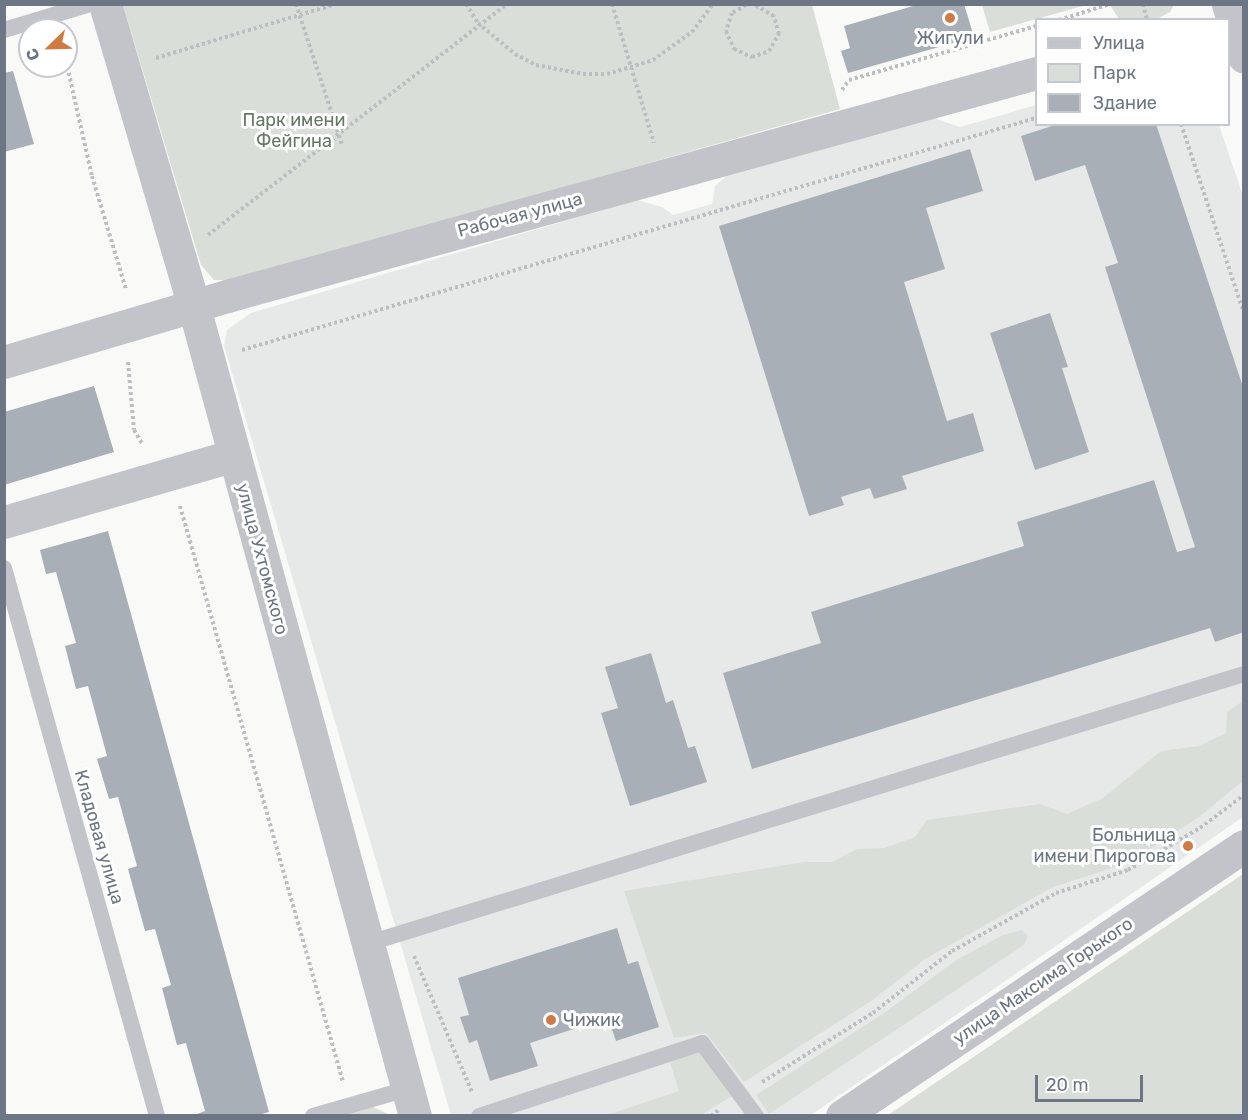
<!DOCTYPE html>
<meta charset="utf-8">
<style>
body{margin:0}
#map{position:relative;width:1248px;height:1120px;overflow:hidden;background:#f9faf8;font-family:Rubik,sans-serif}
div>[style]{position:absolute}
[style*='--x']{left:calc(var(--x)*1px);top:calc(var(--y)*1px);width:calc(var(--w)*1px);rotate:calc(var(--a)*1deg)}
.built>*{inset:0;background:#e7e9e8}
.green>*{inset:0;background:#d9ded8}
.building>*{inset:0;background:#a9afb6}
.path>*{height:4px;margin-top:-2px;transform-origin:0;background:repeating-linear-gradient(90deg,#bcbec1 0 3px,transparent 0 6px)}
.service>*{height:16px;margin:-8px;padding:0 8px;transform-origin:8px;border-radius:8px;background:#c2c4c9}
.minor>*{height:33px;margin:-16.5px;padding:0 16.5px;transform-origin:16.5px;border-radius:16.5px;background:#c2c4c9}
.tertiary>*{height:33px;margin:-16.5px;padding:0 16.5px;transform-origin:16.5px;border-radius:16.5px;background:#c2c4c9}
.dots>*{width:16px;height:16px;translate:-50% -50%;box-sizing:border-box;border:3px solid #fff;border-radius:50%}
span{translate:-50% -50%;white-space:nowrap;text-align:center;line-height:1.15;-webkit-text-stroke:6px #fff;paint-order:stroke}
.poi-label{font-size:18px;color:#6d7685}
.right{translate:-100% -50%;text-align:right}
.left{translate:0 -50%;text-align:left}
.park-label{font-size:18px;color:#667866}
.street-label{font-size:18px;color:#6d7685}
.frame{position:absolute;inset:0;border:6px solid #6d7685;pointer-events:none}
.legend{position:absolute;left:1035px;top:18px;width:195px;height:108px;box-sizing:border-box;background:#fff;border:2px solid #c5c8ce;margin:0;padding:8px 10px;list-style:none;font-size:18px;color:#6d7685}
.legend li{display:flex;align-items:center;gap:12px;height:30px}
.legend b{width:30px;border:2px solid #c5c8ce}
.north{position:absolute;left:18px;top:18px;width:60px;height:60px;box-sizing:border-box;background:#fff;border:2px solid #c5c8ce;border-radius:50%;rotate:247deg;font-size:16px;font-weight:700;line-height:24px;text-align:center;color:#6d7685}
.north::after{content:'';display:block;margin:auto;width:21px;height:27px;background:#cf7b43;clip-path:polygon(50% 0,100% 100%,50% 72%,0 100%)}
.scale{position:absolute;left:1035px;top:1075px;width:108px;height:27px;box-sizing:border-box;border:3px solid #6d7685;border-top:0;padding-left:8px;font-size:18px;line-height:21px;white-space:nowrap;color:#6d7685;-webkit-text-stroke:4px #fff;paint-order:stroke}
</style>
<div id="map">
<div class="built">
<div style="clip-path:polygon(1036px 105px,1036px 124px,1219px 125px,1244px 199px,1243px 817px,811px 1115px,451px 1115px,224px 346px,227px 330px,251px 313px,637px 200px,662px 207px,673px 215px,712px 204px,715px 186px,728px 175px,934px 118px,960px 127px)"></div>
</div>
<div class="green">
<div style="clip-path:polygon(123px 5px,812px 5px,840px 109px,235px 280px,214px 280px,201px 265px)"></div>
<div style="clip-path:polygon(982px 5px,982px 4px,1086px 5px,990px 32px)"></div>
<div style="clip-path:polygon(1110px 5px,1174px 5px,1170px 12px,1155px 20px,1119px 19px)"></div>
<div style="clip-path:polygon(1243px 701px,1243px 781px,1199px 817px,1128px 863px,1053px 887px,925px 959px,874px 999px,744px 1082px,706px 1033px,674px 1038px,624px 891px,804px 862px,832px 862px,857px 849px,884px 848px,915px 837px,927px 820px,1040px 804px,1067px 814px,1103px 798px,1161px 751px,1199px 746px,1226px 733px,1227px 712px)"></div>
<div style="clip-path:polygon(1243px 874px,1243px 1115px,888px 1115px)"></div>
<div style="clip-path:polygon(1022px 930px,1028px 936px,1024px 945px,769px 1114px,756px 1095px,881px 1015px,958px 959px,1003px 935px)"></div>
<div style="clip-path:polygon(702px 1051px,732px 1096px,701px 1115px,604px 1116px,679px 1091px,670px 1062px)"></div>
<div style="clip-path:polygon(373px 1107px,390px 1115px,336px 1116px,361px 1108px)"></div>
</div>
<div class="building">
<div style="clip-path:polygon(920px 4px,964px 4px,974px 37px,848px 73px,841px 51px,850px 48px,844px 26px)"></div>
<div style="clip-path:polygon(13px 71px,34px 144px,4px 152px,4px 73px)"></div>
<div style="clip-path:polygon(1058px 124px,1156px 124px,1244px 390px,1244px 632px,1215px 642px,1210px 628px,752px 769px,723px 673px,821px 643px,811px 612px,1024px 546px,1017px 522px,1154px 480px,1177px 552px,1195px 547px,1105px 267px,1118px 263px,1085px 165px,1035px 181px,1021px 136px)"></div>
<div style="clip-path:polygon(970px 149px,983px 191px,926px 208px,945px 269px,904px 282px,947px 421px,973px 413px,984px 451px,902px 476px,907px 489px,874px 499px,870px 488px,841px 497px,844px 505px,809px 516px,719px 226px)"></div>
<div style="clip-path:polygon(1050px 313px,1068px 367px,1062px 368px,1089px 452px,1035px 470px,990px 333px)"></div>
<div style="clip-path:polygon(94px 386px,114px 452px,4px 485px,4px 412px)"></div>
<div style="clip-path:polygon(108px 531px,269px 1112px,255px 1116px,192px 1116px,205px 1111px,186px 1043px,177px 1045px,162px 988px,171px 985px,155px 929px,145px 931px,128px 869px,137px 866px,118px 797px,109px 799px,97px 759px,107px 756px,88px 686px,76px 689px,65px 646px,76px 643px,56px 572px,46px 574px,40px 550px)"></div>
<div style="clip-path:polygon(651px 653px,666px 703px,673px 700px,688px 748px,695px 746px,707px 782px,630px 806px,601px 713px,618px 708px,605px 667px)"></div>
<div style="clip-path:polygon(617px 928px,628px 964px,638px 961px,659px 1027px,616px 1041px,608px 1018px,530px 1043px,538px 1066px,490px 1081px,477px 1040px,469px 1043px,460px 1017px,469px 1015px,458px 978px)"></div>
</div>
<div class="path">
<div style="--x:296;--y:4;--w:148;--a:71.9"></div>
<div style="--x:466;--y:4;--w:22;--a:58"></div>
<div style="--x:478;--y:23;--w:48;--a:40"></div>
<div style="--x:515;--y:54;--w:24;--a:28"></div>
<div style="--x:536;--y:65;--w:48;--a:10.8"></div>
<div style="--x:583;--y:74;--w:24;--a:0"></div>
<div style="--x:607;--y:74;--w:48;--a:-16.9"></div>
<div style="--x:653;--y:60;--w:48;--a:-35.7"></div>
<div style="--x:692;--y:32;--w:35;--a:-53"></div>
<div style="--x:612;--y:4;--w:145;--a:73.2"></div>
<div style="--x:1143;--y:4;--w:16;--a:76"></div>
<div style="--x:746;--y:5;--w:16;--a:150"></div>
<div style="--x:732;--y:13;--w:19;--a:108"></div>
<div style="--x:726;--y:31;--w:20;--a:66"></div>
<div style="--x:734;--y:49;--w:20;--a:24"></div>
<div style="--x:752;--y:57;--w:18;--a:-19"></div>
<div style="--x:769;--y:51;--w:20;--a:-60"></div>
<div style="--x:779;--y:34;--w:19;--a:-106"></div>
<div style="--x:774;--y:16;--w:24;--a:-150"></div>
<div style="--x:1059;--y:20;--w:53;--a:-17.4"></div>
<div style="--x:156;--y:58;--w:188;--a:-16.7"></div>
<div style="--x:66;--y:61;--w:118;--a:77.3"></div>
<div style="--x:92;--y:176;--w:118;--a:73.3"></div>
<div style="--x:842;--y:90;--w:12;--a:-55"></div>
<div style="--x:849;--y:80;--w:195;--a:-16.1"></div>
<div style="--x:1181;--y:124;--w:199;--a:71.6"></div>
<div style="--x:208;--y:235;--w:378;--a:-37.7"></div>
<div style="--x:242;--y:350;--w:827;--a:-16.29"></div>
<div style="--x:128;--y:362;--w:68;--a:85"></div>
<div style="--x:134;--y:430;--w:17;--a:59"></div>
<div style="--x:180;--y:506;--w:599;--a:74.2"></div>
<div style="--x:414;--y:956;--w:148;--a:66.9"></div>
<div style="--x:762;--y:1082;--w:131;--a:-31.9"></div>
<div style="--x:873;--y:1013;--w:100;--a:-38.1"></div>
<div style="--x:952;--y:951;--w:119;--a:-29.1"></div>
<div style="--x:1056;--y:893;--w:76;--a:-17.7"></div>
<div style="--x:1128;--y:870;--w:83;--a:-30.3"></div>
<div style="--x:1200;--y:828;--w:55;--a:-36.9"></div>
<div style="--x:711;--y:1116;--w:11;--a:-38"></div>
</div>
<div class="service">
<div style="--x:4;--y:30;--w:90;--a:-16.8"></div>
<div style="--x:4;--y:568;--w:569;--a:74.4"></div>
<div style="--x:366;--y:944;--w:919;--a:-17.09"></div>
<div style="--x:313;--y:1116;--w:98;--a:-16"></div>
<div style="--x:479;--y:1116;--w:235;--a:-18.1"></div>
<div style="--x:702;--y:1043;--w:91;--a:53.5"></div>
</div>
<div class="minor">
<div style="--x:105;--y:4;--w:316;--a:73.6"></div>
<div style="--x:194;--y:307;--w:839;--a:74.72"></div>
<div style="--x:4;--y:362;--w:233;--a:-16.5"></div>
<div style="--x:227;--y:296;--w:839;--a:-15.41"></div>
<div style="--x:4;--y:522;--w:240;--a:-16.2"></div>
</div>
<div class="tertiary">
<div style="--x:1228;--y:4;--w:55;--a:73.2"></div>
<div style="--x:842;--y:1116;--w:484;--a:-33.9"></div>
</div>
<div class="dots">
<div style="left:950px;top:18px;background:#cf7b43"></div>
<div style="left:1188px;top:846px;background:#cf7b43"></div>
<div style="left:551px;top:1020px;background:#cf7b43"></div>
</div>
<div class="poi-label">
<span style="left:950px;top:38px">Жигули</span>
<span class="right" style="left:1176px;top:846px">Больница<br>имени Пирогова</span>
<span class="left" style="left:563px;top:1020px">Чижик</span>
</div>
<div class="park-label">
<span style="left:294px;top:131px">Парк имени<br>Фейгина</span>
</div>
<div class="street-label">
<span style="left:520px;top:215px;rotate:-15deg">Рабочая улица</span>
<span style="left:262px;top:559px;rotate:75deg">улица Ухтомского</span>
<span style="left:99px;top:837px;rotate:74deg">Кладовая улица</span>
<span style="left:1043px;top:981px;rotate:-34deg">улица Максима Горького</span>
</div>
<div class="frame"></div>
<ul class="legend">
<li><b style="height:8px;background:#c2c4c9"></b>Улица</li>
<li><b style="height:16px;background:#d9ded8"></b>Парк</li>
<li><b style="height:16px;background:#a9afb6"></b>Здание</li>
</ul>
<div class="north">С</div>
<div class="scale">20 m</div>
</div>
